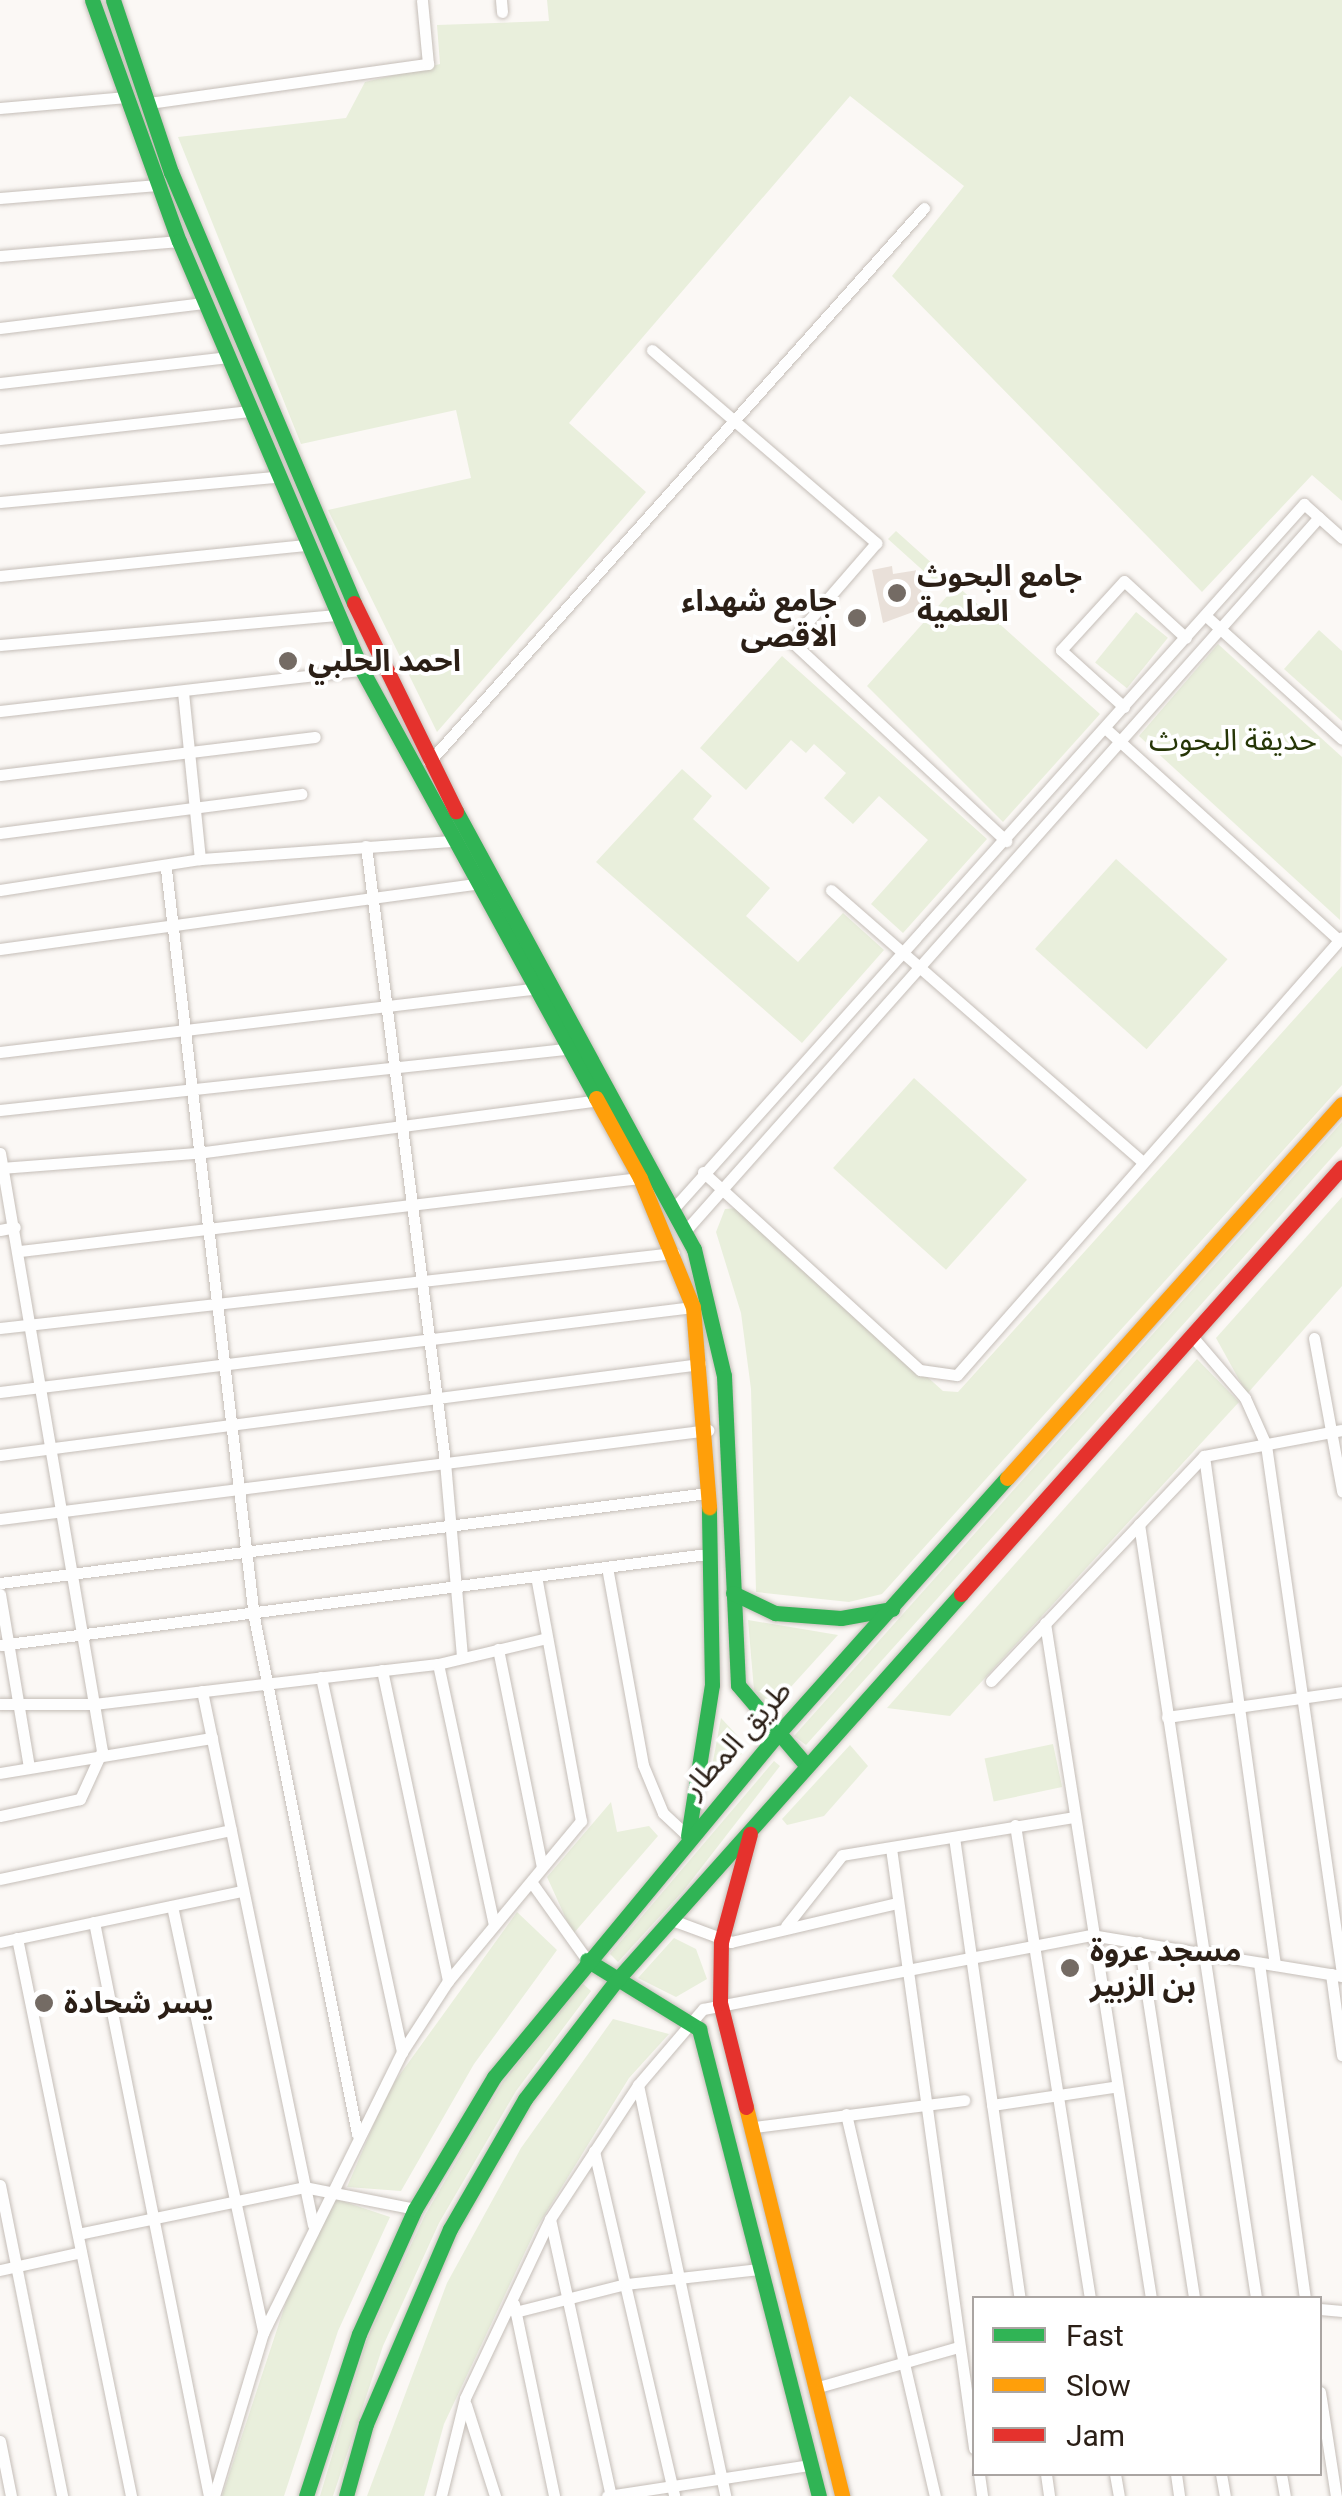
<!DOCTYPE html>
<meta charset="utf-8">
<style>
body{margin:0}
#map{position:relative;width:1342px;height:2496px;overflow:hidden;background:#fbf8f5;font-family:Roboto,"Noto Sans Arabic",sans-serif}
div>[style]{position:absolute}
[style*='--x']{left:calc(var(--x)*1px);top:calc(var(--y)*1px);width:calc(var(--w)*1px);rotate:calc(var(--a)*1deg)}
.green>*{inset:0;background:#e9efdc;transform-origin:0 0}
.building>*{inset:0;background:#e9e0d9}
.roads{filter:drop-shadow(0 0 2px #c5beb8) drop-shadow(0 0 2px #c5beb8)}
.street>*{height:11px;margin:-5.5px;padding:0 5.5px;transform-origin:5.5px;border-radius:5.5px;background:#fefefe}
.fast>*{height:15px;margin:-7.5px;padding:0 7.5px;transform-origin:7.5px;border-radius:7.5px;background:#30b455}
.slow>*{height:15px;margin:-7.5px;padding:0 7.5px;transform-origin:7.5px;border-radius:7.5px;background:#ff9f0a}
.jam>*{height:15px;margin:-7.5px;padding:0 7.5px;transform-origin:7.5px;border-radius:7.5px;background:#e5322d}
.dots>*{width:28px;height:28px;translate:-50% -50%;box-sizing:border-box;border:5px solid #fff;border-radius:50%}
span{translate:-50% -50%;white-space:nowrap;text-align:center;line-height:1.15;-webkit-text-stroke:8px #fff;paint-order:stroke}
.poi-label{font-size:30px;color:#2b1f16;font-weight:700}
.left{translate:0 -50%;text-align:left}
.right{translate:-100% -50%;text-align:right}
.park-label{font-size:30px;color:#263607}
.street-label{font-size:30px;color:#2b1f16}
.legend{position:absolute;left:972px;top:2296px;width:350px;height:180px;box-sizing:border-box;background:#fff;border:2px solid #aaa5a2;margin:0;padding:12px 18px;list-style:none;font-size:30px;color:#2b1f16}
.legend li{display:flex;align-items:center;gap:20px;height:50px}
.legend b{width:50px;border:2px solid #aaa5a2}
</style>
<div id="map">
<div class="green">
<div style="clip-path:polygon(547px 0,1342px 0,1342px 501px,1312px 475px,1202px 592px,892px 276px,964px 186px,850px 96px,569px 423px,646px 492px,437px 732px,328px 510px,471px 478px,456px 410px,301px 444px,178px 137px,346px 118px,365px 82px,440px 64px,437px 25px,549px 21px)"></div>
<div style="clip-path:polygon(896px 531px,1100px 714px,1003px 822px,867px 686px,949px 594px,888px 539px)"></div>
<div style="left:1136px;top:612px;width:41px;height:65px;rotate:39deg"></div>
<div style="clip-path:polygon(1319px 630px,1342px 651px,1342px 721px,1284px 669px)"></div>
<div style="clip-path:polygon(1218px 644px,1342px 757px,1340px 920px,1139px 736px)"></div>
<div style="clip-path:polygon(782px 656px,987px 839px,903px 933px,871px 904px,928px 840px,879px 796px,853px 824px,824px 798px,846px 773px,814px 744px,806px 753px,791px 740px,746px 790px,700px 748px)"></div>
<div style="clip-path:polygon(682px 769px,712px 796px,693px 819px,770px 888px,746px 916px,798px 962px,843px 913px,884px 950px,802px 1043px,596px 862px)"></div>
<div style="left:1116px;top:859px;width:150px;height:121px;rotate:42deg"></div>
<div style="clip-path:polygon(1342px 966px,1342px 1085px,882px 1594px,849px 1602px,756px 1592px,751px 1389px,741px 1313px,716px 1232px,725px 1209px,738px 1208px,943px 1391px,958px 1392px)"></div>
<div style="left:914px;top:1078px;width:152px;height:121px;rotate:42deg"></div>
<div style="clip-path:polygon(1342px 1122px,1342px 1146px,1240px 1261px,806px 1745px,794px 1736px)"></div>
<div style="clip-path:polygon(1342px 1197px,1342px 1286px,1247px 1394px,1216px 1338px)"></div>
<div style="clip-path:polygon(1197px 1359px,1239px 1402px,950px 1716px,887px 1708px)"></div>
<div style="clip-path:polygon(748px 1620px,838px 1635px,769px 1711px,754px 1690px)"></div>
<div style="clip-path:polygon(721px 1718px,748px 1747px,708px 1788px)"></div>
<div style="left:1053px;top:1744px;width:44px;height:70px;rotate:78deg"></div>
<div style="clip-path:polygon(850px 1745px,868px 1766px,824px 1816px,787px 1825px,782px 1819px)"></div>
<div style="clip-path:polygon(774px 1761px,780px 1766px,684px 1890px,618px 1962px,610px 1954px)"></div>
<div style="clip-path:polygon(611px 1802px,617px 1832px,649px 1826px,658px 1836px,573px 1934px,547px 1877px)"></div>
<div style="clip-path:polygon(517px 1912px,557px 1950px,474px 2064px,401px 2191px,347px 2187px,388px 2091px)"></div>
<div style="clip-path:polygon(674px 1938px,696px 1949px,707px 1979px,676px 1997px,638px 1978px)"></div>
<div style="clip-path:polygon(581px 1982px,591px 1991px,516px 2091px,439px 2223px,383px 2346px,333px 2496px,320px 2496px,367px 2339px,425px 2215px,503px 2082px)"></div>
<div style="clip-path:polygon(613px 2019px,669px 2034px,629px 2078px,536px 2229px,444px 2424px,424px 2496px,367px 2496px,447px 2283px,521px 2148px)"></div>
<div style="clip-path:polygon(336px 2199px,390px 2217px,338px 2331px,284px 2496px,222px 2496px,295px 2275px)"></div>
</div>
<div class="building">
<div style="clip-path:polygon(892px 566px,893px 574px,918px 570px,924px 608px,883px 623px,872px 570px)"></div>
</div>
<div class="roads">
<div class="street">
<div style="--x:501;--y:0;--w:12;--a:85"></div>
<div style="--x:149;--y:103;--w:282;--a:-8"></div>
<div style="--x:428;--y:64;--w:64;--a:-95.4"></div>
<div style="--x:0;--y:108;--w:127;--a:-5"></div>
<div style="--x:0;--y:198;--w:158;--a:-4.7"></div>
<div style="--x:0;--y:256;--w:180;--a:-4.8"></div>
<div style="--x:0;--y:328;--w:207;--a:-7"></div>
<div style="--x:652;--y:350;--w:296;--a:40.7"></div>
<div style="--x:876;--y:543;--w:130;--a:130.9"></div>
<div style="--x:791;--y:641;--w:294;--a:42.9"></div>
<div style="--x:0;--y:383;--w:228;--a:-6.5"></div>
<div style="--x:0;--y:439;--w:251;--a:-6.4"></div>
<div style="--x:0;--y:502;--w:278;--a:-5.2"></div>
<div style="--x:0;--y:576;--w:309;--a:-5.8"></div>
<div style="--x:1206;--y:616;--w:183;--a:42.1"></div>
<div style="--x:0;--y:645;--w:338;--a:-5.1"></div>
<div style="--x:183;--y:692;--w:168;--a:84.2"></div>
<div style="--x:1124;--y:707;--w:85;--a:-137.9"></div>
<div style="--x:1061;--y:650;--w:93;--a:-47.6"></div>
<div style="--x:1124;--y:581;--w:84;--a:42.6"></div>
<div style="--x:0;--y:711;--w:364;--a:-6.5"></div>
<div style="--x:1105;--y:728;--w:316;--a:42.2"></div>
<div style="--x:429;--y:762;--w:743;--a:-48.22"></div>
<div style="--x:0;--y:775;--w:317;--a:-6.9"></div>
<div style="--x:0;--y:833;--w:304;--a:-7.4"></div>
<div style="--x:366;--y:846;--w:621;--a:82.69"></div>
<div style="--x:445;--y:1462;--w:196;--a:85"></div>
<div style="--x:166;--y:869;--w:753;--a:83.29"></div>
<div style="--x:254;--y:1617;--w:527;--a:78.73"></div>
<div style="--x:0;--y:890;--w:202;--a:-8.8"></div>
<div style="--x:200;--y:859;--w:253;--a:-4.1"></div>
<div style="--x:831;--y:890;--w:413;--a:41.1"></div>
<div style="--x:0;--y:949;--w:478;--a:-7.8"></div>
<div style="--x:0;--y:1052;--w:535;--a:-6.77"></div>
<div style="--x:0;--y:1110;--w:568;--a:-6.16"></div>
<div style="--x:0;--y:1153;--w:607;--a:80.32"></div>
<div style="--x:102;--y:1751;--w:53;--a:114.6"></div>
<div style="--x:80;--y:1799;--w:82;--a:168"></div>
<div style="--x:0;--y:1168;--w:198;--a:-4.4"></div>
<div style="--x:197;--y:1153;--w:399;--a:-7.5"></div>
<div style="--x:703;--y:1172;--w:294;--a:42.4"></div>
<div style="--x:920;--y:1370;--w:37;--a:8"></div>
<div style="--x:957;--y:1375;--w:583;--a:-48.68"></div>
<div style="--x:674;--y:1208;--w:945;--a:-48.18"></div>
<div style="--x:1304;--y:504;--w:51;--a:41.8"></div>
<div style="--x:0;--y:1230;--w:15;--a:-11"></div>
<div style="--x:686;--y:1230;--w:953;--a:-48.4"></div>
<div style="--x:20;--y:1251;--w:624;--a:-6.72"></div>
<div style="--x:0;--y:1328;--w:678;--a:-6.35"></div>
<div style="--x:1191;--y:1335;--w:83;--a:49.4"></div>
<div style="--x:1245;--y:1398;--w:51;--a:65.9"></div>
<div style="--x:1266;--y:1445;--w:534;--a:81.82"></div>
<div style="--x:1314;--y:1338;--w:156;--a:79.6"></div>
<div style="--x:0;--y:1392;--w:698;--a:-6.99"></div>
<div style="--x:0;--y:1455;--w:706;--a:-7.41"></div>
<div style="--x:1204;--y:1456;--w:514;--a:82.06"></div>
<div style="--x:0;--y:1519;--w:714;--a:-7.16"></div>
<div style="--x:1139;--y:1524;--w:783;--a:81.4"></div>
<div style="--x:607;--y:1567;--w:201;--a:79.7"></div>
<div style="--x:643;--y:1765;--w:52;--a:67.4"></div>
<div style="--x:663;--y:1813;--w:34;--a:43"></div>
<div style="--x:0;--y:1583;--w:713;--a:-7.25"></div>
<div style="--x:0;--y:1594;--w:175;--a:80.5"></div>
<div style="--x:1045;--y:1623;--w:683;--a:81.08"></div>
<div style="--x:0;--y:1645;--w:712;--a:-7.34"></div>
<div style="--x:498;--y:1649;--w:222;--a:78.6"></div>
<div style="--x:438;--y:1664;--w:267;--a:77.9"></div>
<div style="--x:382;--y:1670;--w:318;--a:78"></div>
<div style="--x:321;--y:1677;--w:384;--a:77.8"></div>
<div style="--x:991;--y:1681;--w:310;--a:-46.6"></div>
<div style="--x:1204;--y:1456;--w:140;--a:-10.7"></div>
<div style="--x:202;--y:1691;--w:545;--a:78.26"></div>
<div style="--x:0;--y:1704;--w:94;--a:0"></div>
<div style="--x:94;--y:1704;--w:171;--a:-6.7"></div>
<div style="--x:264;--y:1684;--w:175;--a:-6.6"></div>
<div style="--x:438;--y:1664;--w:112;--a:-13.4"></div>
<div style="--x:1167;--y:1717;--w:177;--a:-8.1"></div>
<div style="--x:0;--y:1773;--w:215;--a:-9.4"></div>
<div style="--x:1015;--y:1825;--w:479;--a:81"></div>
<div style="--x:954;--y:1837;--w:466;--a:81.9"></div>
<div style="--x:891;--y:1848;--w:606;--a:82.12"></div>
<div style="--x:0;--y:1879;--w:236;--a:-12"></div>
<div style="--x:532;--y:1883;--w:95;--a:54.5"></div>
<div style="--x:172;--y:1906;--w:436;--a:77.9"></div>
<div style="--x:672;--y:1920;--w:63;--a:20.4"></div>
<div style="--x:731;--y:1942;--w:171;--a:-13.2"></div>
<div style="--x:94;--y:1922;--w:585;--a:78.67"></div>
<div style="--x:786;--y:1926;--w:90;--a:-51.7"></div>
<div style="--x:842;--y:1855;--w:235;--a:-9.3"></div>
<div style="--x:17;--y:1938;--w:570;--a:78.45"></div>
<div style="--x:0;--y:1942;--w:248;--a:-11.9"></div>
<div style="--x:1139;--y:1942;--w:360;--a:81.2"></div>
<div style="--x:1259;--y:1963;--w:338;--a:82.2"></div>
<div style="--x:1331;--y:1974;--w:82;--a:82.3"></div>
<div style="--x:638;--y:2085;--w:420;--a:78"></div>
<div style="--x:992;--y:2105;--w:122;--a:-8.5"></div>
<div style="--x:846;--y:2114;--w:392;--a:76.9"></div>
<div style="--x:754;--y:2127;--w:212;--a:-7.3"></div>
<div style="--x:594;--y:2151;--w:354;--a:76.9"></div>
<div style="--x:0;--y:2185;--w:317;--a:78.7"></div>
<div style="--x:550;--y:2219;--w:284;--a:77.6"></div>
<div style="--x:78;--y:2234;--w:231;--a:-11.7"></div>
<div style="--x:304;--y:2187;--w:113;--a:11.2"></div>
<div style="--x:0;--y:2270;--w:83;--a:-12.5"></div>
<div style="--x:514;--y:2304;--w:196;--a:78.2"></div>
<div style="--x:1320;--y:2309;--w:22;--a:5"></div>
<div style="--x:515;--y:2312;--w:114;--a:-14.2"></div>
<div style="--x:626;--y:2284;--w:135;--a:-6.4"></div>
<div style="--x:815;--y:2388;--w:149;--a:-16"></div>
<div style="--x:1320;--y:2392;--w:105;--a:81.3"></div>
<div style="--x:466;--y:2405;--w:96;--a:72.3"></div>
<div style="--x:0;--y:2441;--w:56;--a:78.7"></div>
<div style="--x:979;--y:2474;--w:22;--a:82"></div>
<div style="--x:1046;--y:2474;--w:22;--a:82"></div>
<div style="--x:1115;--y:2474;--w:22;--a:80"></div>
<div style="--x:1176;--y:2474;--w:22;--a:82"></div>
<div style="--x:1221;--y:2474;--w:22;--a:80"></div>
<div style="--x:1281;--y:2474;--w:22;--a:80"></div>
<div style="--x:214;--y:2496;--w:170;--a:-73.3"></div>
<div style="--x:263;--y:2333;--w:313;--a:-63.7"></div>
<div style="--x:402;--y:2052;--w:85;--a:-57.1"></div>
<div style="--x:448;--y:1981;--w:208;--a:-50.3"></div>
<div style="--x:581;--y:1821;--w:248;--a:-100.4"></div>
<div style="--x:441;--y:2496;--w:101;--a:-76.2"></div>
<div style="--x:465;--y:2398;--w:198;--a:-64.6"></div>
<div style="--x:550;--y:2219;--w:160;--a:-56.7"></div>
<div style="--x:638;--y:2085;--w:100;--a:-49.5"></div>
<div style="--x:703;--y:2009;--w:395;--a:-10.8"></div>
<div style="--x:1091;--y:1935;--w:254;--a:9.3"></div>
<div style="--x:607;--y:2496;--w:205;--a:-8.7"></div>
</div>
<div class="fast">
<div style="--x:92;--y:0;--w:256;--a:70.2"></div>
<div style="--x:179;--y:241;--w:466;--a:66.9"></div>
<div style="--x:362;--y:670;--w:488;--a:61.3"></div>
<div style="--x:113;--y:0;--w:182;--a:71.4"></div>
<div style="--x:171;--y:172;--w:468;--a:67"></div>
<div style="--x:456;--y:811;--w:498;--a:61.5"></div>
<div style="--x:694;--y:1249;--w:130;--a:76.7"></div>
<div style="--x:724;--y:1376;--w:309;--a:87.4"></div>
<div style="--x:738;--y:1685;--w:106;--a:49.6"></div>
<div style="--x:733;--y:1593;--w:47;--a:25.5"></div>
<div style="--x:775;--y:1613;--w:66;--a:4.3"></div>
<div style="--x:841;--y:1618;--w:52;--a:-10"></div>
<div style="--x:688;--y:1836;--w:153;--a:-81"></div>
<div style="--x:712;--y:1685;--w:178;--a:-91"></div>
<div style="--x:587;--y:1960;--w:132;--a:31.6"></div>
<div style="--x:699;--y:2029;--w:482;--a:75.6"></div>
<div style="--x:306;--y:2496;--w:170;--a:-71.9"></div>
<div style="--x:359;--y:2334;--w:137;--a:-65.9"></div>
<div style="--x:415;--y:2209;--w:154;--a:-59.1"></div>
<div style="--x:494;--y:2077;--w:442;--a:-50.4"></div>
<div style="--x:776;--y:1736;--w:346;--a:-48.2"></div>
<div style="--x:346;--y:2496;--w:75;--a:-74.5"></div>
<div style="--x:366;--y:2424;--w:212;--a:-66.7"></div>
<div style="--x:450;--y:2229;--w:150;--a:-60"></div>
<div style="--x:525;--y:2099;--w:148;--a:-52.4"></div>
<div style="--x:615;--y:1982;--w:520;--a:-48.27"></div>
</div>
<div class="slow">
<div style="--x:596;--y:1098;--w:91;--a:61.2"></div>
<div style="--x:640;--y:1178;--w:139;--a:67.7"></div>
<div style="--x:693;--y:1307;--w:201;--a:85.4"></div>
<div style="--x:1007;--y:1478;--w:502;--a:-48.15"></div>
<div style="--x:746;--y:2107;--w:401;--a:76.1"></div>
</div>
<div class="jam">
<div style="--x:354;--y:603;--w:232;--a:63.9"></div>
<div style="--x:961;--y:1594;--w:572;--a:-48.26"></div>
<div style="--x:746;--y:2107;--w:107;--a:-104"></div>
<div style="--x:720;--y:2003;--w:61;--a:-89.1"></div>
<div style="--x:721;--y:1942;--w:112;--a:-75"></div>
</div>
</div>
<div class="dots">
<div style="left:897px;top:593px;background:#746b64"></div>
<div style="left:857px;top:618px;background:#746b64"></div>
<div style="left:288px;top:661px;background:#746b64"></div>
<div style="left:1070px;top:1968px;background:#746b64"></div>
<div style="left:44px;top:2003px;background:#746b64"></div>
</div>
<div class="poi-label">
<span class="left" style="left:917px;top:593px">جامع البحوث<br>العلمية</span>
<span class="right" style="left:837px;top:618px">جامع شهداء<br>الاقصى</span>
<span class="left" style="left:308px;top:661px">احمد الحلبي</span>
<span class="left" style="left:1090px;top:1968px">مسجد عروة<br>بن الزبير</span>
<span class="left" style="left:64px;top:2003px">يسر شحادة</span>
</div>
<div class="park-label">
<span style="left:1233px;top:740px">حديقة البحوث</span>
</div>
<div class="street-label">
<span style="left:737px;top:1739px;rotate:-48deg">طريق المطار</span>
</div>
<ul class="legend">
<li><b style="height:12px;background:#30b455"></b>Fast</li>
<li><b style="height:12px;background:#ff9f0a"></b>Slow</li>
<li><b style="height:12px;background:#e5322d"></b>Jam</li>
</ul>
</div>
